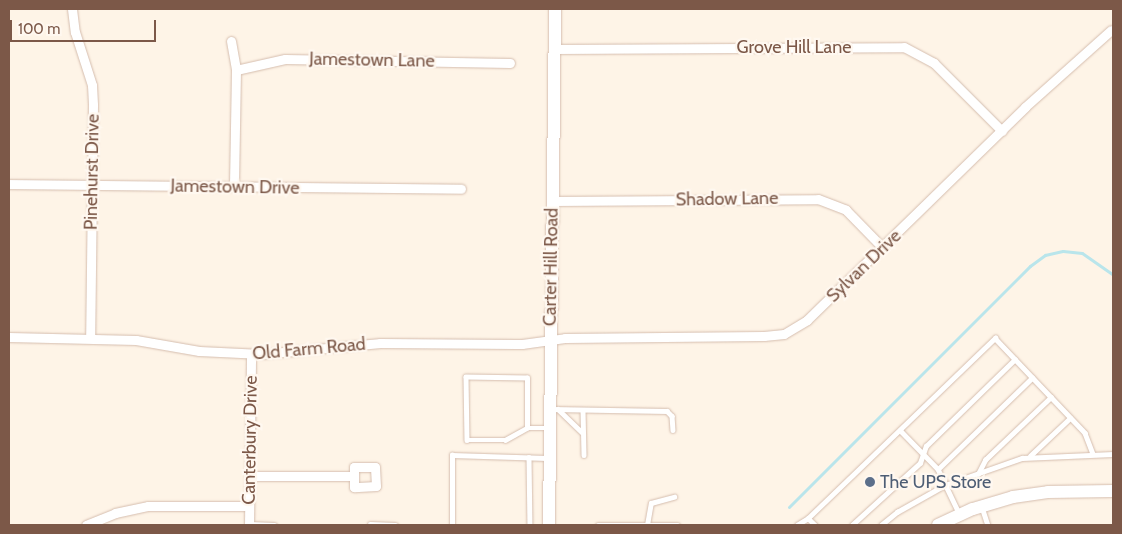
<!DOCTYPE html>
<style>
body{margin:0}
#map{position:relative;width:1122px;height:534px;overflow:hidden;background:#fef4e7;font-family:Cabin,sans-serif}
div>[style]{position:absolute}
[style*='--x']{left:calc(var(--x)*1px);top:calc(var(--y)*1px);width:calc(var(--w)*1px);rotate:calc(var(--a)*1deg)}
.stream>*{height:3px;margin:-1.5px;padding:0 1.5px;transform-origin:1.5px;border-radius:1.5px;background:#b9e5eb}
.roads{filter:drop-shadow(0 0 1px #d5bdae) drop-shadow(0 0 1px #d5bdae)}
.service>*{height:4.5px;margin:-2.25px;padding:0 2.25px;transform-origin:2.25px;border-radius:2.25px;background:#fff}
.minor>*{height:9px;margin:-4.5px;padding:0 4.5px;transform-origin:4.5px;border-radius:4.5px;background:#fff}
.secondary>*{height:12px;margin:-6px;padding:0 6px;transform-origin:6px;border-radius:6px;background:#fff}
.dots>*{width:14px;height:14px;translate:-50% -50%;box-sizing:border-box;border:2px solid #fff8f0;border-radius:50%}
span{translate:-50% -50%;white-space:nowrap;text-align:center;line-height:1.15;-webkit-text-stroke:4.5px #fff8f0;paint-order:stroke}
.street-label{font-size:18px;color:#7c5848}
.service-label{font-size:18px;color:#4e5e75}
.left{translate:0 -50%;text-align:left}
.frame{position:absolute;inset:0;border:10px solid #7c5848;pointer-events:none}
.scale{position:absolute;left:10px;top:20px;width:146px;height:22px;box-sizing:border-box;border:2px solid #7c5848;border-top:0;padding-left:6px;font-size:15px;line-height:18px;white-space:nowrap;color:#7c5848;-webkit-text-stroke:4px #fff8f0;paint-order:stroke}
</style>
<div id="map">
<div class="stream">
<div style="--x:789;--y:507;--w:341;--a:-45"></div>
<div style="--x:1030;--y:266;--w:19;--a:-36"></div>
<div style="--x:1045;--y:255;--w:18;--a:-13"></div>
<div style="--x:1063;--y:251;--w:19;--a:6"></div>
<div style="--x:1082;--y:253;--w:38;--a:35"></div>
</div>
<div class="roads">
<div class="service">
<div style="--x:552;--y:409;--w:115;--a:1"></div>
<div style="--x:667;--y:411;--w:7;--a:45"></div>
<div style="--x:672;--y:416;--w:14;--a:86"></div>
<div style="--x:558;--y:409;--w:33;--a:44"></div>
<div style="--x:583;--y:410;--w:45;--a:88.7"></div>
<div style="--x:527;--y:428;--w:50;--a:-90"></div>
<div style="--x:527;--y:378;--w:61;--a:-179.1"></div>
<div style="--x:466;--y:377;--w:63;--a:89.1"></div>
<div style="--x:467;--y:440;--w:38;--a:0"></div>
<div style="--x:505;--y:440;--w:25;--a:-29"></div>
<div style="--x:527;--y:428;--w:21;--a:0"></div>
<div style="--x:900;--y:430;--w:54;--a:45.7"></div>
<div style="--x:938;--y:469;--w:49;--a:64.5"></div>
<div style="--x:1030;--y:456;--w:55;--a:-43.5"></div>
<div style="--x:529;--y:457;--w:68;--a:89.2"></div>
<div style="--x:938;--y:469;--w:131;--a:-44.1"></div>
<div style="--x:978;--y:474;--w:16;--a:-63"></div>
<div style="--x:985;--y:460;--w:91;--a:-43.7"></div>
<div style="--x:982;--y:507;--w:19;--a:72"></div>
<div style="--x:808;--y:518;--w:10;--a:45"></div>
<div style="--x:249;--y:524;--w:25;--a:2"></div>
<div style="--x:370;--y:524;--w:25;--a:2"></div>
<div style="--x:452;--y:525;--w:70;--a:-90"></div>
<div style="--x:452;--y:455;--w:95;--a:1.8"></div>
<div style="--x:598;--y:525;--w:80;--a:0"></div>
<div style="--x:647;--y:525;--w:22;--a:-80"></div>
<div style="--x:651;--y:503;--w:24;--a:-15"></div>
<div style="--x:797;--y:525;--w:13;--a:-32"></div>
<div style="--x:808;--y:518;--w:260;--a:-43.9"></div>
<div style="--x:995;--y:338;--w:131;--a:46.5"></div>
<div style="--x:1085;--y:433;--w:22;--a:69"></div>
<div style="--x:852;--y:525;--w:92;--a:-42.4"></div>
<div style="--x:920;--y:463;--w:18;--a:-71"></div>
<div style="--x:926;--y:446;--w:124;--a:-44.3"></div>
<div style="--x:881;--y:525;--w:21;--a:-39"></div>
<div style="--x:897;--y:512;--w:55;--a:-29.4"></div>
<div style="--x:945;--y:485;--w:82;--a:-19.3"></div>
<div style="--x:1022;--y:458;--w:91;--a:-2.5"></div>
</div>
<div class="minor">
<div style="--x:72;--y:9;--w:23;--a:83"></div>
<div style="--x:75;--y:32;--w:56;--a:72.2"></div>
<div style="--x:92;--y:85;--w:20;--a:87"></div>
<div style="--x:93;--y:105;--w:233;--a:90.7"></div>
<div style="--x:231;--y:41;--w:29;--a:80"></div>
<div style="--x:236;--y:70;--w:117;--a:91"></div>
<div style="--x:554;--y:49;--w:350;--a:-0.3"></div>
<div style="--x:904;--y:47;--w:34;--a:28"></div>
<div style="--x:934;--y:63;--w:96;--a:45"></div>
<div style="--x:236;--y:70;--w:50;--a:-12.7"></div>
<div style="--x:285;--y:59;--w:225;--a:1"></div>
<div style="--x:9;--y:184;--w:452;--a:0.6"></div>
<div style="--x:552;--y:201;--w:266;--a:-0.4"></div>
<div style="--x:818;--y:199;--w:30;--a:21"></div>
<div style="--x:846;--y:210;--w:53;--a:45.8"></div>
<div style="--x:9;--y:337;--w:127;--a:1.4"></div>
<div style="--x:136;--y:340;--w:64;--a:9.9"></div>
<div style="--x:199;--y:351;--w:63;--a:2.7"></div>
<div style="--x:262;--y:354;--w:119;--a:-5.3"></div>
<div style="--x:380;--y:343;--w:142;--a:0.4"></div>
<div style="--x:522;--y:344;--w:43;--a:-7.9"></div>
<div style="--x:565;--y:338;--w:199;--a:-0.6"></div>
<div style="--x:764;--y:336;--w:20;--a:-6"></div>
<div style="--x:784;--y:334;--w:27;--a:-31"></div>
<div style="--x:807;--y:320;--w:305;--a:-44.3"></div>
<div style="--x:1025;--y:107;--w:115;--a:-41.8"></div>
<div style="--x:250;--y:476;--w:104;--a:0"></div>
<div style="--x:354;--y:476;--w:9;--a:-90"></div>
<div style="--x:354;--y:467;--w:21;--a:0"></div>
<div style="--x:375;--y:467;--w:19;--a:87"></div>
<div style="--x:376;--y:486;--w:22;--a:177"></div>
<div style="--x:354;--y:487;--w:11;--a:-90"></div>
<div style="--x:86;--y:525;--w:31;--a:-22"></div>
<div style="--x:115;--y:513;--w:34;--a:-12"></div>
<div style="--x:148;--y:506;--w:101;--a:0"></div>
<div style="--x:249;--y:525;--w:171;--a:-89.3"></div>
</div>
<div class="secondary">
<div style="--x:549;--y:525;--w:516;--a:-89.33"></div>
<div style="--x:938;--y:525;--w:38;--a:-25"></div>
<div style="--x:973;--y:509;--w:42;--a:-16.7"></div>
<div style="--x:1013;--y:497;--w:35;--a:-8"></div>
<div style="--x:1048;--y:492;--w:65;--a:-0.9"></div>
</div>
</div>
<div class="dots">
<div style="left:870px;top:482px;background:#5c6f8a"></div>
</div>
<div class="street-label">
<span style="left:794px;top:47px">Grove Hill Lane</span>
<span style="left:372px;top:60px;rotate:1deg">Jamestown Lane</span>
<span style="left:92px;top:172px;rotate:-89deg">Pinehurst Drive</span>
<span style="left:235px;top:187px;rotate:1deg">Jamestown Drive</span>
<span style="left:727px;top:199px;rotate:-1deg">Shadow Lane</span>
<span style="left:864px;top:266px;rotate:-44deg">Sylvan Drive</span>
<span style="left:551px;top:267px;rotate:-89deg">Carter Hill Road</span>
<span style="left:309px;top:349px;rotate:-5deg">Old Farm Road</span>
<span style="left:250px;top:440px;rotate:-89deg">Canterbury Drive</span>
</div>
<div class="service-label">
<span class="left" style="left:880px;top:482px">The UPS Store</span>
</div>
<div class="frame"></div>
<div class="scale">100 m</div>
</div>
